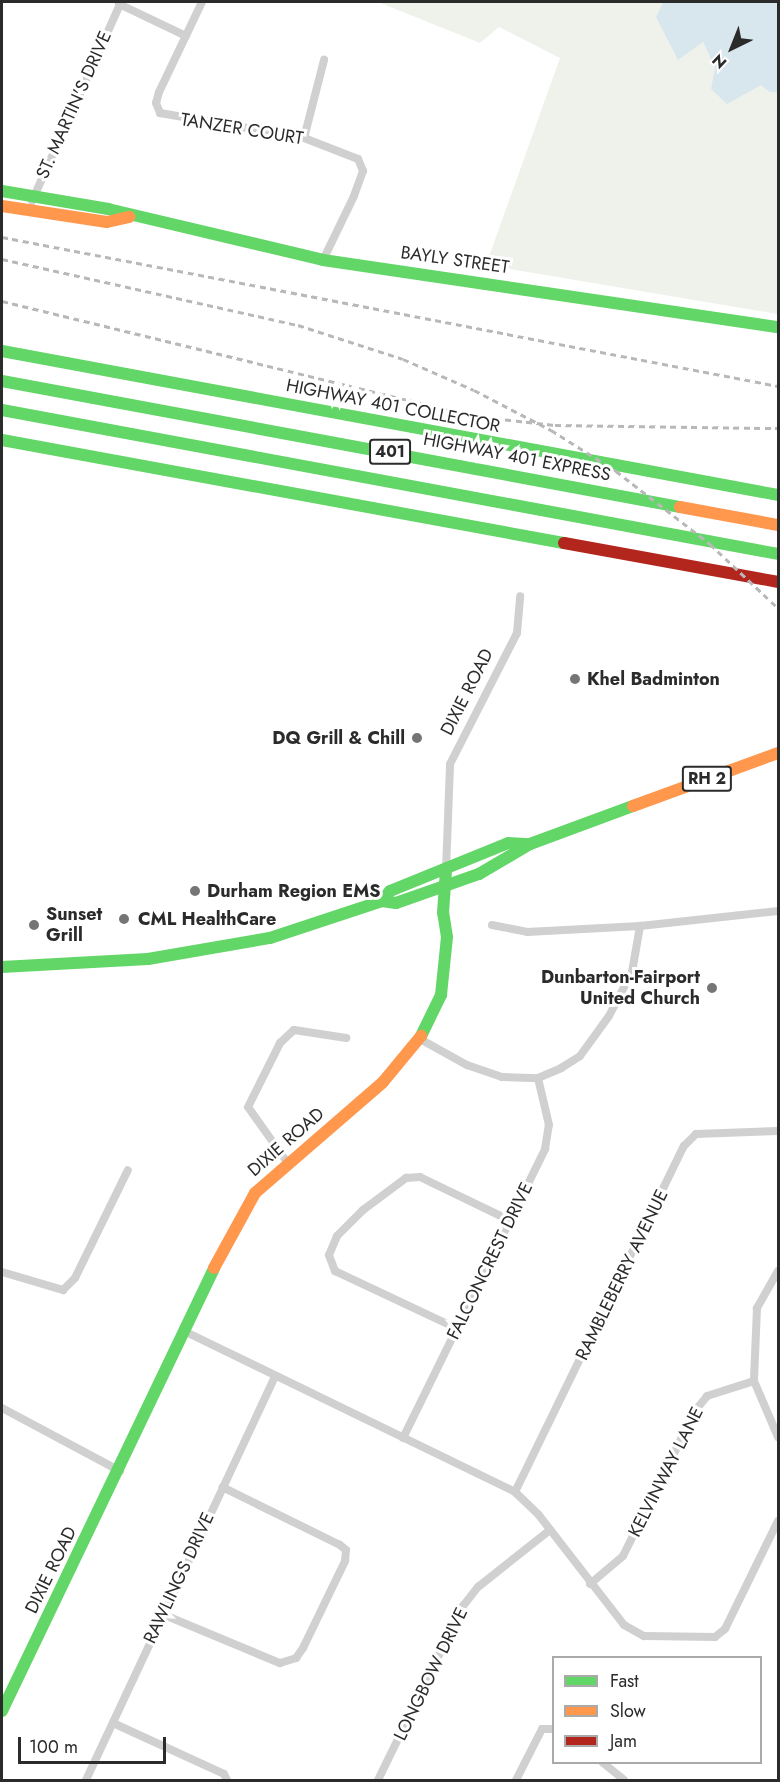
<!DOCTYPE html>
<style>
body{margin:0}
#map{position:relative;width:780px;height:1782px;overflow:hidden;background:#fff;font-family:Jost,sans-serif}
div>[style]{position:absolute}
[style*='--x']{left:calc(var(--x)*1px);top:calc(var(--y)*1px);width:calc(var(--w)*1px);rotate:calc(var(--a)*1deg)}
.green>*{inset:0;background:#eff2eb}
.water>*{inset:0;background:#d8e6ee}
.street>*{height:8px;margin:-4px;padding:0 4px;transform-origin:4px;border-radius:4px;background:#d0d0d0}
.fast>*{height:12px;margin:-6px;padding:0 6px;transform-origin:6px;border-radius:6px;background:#63d668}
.slow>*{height:12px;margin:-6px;padding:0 6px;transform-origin:6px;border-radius:6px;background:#ff974d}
.jam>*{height:12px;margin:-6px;padding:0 6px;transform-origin:6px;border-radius:6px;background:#b3261e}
.rail>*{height:3px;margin-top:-1.5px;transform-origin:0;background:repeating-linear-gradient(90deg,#b8b8b8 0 6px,transparent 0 10.5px)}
.dots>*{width:16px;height:16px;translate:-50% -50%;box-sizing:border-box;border:3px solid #fff;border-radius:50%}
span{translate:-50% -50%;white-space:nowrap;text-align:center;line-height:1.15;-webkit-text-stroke:6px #fff;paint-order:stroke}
.shield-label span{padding:2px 4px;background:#fff;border:2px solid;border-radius:4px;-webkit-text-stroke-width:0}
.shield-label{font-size:16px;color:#2b2b2b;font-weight:700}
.street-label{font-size:18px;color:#2b2b2b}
.poi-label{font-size:18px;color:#2b2b2b;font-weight:700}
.left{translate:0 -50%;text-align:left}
.right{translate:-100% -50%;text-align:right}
.frame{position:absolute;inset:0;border:3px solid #2b2b2b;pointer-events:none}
.legend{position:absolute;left:552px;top:1656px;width:210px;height:108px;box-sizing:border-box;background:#fff;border:2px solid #aaa;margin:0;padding:8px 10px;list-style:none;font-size:18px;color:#2b2b2b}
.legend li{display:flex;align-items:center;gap:12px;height:30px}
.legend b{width:30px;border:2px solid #aaa}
.north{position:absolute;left:702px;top:18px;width:60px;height:60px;-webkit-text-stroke:4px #fff;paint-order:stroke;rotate:223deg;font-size:16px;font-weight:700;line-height:24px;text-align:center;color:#2b2b2b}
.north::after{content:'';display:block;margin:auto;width:21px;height:27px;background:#2b2b2b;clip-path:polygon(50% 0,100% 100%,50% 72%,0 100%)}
.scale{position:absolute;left:18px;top:1737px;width:148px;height:27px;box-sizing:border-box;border:3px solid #2b2b2b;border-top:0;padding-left:8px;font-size:18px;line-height:21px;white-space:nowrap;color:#2b2b2b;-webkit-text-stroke:4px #fff;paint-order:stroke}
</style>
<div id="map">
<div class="green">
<div style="clip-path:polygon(378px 2px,663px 2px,656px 17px,703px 42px,715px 68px,749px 70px,771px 92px,778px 93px,778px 314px,486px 265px,560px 58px,499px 27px,480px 43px)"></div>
</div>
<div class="water">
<div style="clip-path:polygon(663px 2px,778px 2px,778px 93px,770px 92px,761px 85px,727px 104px,711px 89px,715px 68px,703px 42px,678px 60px,656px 17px)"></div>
</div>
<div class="street">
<div style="--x:202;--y:2;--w:100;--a:115.5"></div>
<div style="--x:159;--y:92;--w:11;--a:105"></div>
<div style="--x:156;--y:103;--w:11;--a:68"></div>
<div style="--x:160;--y:113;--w:146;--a:9.8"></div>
<div style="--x:304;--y:138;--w:58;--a:21.3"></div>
<div style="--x:358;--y:159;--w:13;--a:67"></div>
<div style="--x:363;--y:171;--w:27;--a:110"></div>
<div style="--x:354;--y:196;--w:71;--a:115.8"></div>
<div style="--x:119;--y:4;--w:74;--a:25.5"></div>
<div style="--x:304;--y:138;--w:81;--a:-75.6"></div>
<div style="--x:32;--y:201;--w:218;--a:-65.9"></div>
<div style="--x:446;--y:870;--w:106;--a:-87.8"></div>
<div style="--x:450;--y:764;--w:147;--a:-62.9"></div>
<div style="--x:517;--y:633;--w:37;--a:-85"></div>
<div style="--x:492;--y:925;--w:36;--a:11"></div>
<div style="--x:527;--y:932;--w:113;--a:-3"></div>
<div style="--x:640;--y:926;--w:139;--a:-6.2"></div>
<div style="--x:420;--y:1039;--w:54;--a:29"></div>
<div style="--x:467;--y:1065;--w:37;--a:19"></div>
<div style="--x:502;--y:1077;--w:36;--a:2"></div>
<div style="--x:538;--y:1078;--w:25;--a:-23"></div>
<div style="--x:561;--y:1068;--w:22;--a:-32"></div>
<div style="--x:580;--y:1056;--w:49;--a:-54.1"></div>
<div style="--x:609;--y:1016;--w:50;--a:-62.4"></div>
<div style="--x:632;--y:972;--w:47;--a:-80.1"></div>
<div style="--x:287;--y:1162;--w:67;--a:-125.3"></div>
<div style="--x:248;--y:1107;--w:72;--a:-63.4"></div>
<div style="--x:280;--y:1043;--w:19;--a:-43"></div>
<div style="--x:294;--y:1030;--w:53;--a:8.7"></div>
<div style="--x:778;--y:1271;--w:43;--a:119.6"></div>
<div style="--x:757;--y:1308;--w:73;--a:92.4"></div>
<div style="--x:754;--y:1381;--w:61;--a:66.8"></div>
<div style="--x:2;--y:1272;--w:64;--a:16.4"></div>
<div style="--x:63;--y:1290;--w:17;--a:-45"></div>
<div style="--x:75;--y:1278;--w:120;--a:-63.9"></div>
<div style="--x:456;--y:1328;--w:134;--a:-154.8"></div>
<div style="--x:335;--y:1271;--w:17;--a:-111"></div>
<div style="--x:329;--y:1255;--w:21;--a:-67"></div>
<div style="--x:337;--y:1236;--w:37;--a:-45"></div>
<div style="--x:363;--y:1210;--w:54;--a:-36.7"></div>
<div style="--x:406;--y:1178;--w:14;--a:-4"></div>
<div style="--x:420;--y:1177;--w:99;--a:25.8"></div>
<div style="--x:186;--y:1332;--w:366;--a:25.9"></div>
<div style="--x:515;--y:1492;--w:32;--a:44"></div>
<div style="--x:538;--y:1514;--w:140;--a:52.2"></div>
<div style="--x:624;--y:1625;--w:23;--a:29"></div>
<div style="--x:644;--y:1636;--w:71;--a:0.8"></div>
<div style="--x:715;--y:1637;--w:13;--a:-39"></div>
<div style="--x:725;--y:1629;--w:120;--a:-63.9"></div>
<div style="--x:2;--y:1408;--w:134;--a:28.1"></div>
<div style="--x:403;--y:1438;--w:322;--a:-63.8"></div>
<div style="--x:545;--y:1149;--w:24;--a:-81"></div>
<div style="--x:549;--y:1125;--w:48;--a:-103.2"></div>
<div style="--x:515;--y:1492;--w:385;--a:-64"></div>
<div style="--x:684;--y:1146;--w:17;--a:-45"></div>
<div style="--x:696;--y:1134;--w:82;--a:-2.1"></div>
<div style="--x:590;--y:1584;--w:43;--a:-40.3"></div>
<div style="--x:623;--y:1556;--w:162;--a:-63.6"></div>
<div style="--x:695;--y:1411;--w:19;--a:-51"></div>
<div style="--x:707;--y:1396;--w:49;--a:-17.7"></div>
<div style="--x:162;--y:1614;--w:128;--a:22.6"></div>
<div style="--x:280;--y:1663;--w:17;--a:-17"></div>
<div style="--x:296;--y:1658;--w:12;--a:-55"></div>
<div style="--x:303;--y:1648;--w:97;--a:-64.2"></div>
<div style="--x:345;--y:1561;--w:11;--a:-85"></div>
<div style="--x:346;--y:1550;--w:8;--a:-140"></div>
<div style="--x:340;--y:1545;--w:131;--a:-153.8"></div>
<div style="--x:113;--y:1723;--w:122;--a:24.7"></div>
<div style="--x:224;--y:1774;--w:7;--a:63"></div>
<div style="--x:602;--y:1762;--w:28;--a:39"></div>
<div style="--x:86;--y:1780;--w:445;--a:-64.9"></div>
<div style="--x:378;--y:1780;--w:194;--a:-64"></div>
<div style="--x:463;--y:1606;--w:24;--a:-52"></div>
<div style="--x:478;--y:1587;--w:92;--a:-38.4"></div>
<div style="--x:516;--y:1780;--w:57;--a:-63"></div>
<div style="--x:542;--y:1729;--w:12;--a:0"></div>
</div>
<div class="fast">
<div style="--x:2;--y:191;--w:108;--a:9.6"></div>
<div style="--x:108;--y:209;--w:221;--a:13.3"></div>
<div style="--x:323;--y:260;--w:460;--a:8.4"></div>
<div style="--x:2;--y:351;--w:789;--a:10.51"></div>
<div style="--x:2;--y:381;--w:690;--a:10.53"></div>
<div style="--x:2;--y:410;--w:789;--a:10.51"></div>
<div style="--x:2;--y:440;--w:571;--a:10.39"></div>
<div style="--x:382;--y:901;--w:13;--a:-51"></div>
<div style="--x:390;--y:891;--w:127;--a:-22.1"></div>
<div style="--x:508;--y:843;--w:22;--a:3"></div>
<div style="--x:2;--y:967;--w:146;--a:-3.1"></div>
<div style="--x:148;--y:959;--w:124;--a:-9.8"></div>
<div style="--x:270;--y:938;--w:118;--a:-18.3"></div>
<div style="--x:382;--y:901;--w:14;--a:8"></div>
<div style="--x:396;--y:903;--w:88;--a:-19.3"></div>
<div style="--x:479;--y:874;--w:59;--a:-30.5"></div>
<div style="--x:530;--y:844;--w:110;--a:-20.3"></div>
<div style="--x:421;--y:1036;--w:46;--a:-64"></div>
<div style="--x:441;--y:995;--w:58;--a:-84.1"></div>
<div style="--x:447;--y:937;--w:24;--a:-99"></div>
<div style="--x:443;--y:913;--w:43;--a:-86"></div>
<div style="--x:2;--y:1711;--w:491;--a:-64.4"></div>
</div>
<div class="slow">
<div style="--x:2;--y:206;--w:106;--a:8.7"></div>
<div style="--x:107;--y:222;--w:23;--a:-13"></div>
<div style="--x:680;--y:507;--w:100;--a:10.4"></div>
<div style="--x:633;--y:806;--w:154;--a:-20.1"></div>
<div style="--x:214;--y:1268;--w:85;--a:-61.3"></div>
<div style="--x:255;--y:1193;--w:169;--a:-40.9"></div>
<div style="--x:383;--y:1082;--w:60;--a:-50.4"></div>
</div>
<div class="jam">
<div style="--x:564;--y:543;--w:218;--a:10.3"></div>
</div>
<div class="rail">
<div style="--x:2;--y:237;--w:790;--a:10.87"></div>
<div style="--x:2;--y:259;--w:303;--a:12.6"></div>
<div style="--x:298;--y:325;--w:110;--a:17.9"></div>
<div style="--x:403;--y:359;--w:77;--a:23.6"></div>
<div style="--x:474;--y:390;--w:87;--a:27.5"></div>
<div style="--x:551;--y:430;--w:77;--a:32.2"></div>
<div style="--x:616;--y:471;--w:119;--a:37.8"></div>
<div style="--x:710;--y:544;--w:93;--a:43.3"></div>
<div style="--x:2;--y:301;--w:486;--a:13.7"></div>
<div style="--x:474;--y:416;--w:81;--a:6.3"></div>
<div style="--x:555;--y:425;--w:223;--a:0.8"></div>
</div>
<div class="dots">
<div style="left:575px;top:679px;background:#757575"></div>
<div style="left:417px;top:738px;background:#757575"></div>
<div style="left:195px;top:891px;background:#757575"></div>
<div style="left:124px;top:919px;background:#757575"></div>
<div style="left:34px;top:925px;background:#757575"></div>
<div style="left:712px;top:988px;background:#757575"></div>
</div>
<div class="shield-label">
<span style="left:390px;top:452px">401</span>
<span style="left:707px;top:779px">RH 2</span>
</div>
<div class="street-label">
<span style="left:74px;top:105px;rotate:-66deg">ST. MARTIN'S DRIVE</span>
<span style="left:242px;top:129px;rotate:9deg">TANZER COURT</span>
<span style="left:455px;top:260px;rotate:8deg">BAYLY STREET</span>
<span style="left:393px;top:406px;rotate:11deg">HIGHWAY 401 COLLECTOR</span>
<span style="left:517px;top:457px;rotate:11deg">HIGHWAY 401 EXPRESS</span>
<span style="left:467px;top:692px;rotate:-63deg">DIXIE ROAD</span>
<span style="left:286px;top:1142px;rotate:-41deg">DIXIE ROAD</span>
<span style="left:490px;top:1261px;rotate:-64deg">FALCONCREST DRIVE</span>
<span style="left:622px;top:1275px;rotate:-64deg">RAMBLEBERRY AVENUE</span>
<span style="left:666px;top:1472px;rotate:-63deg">KELVINWAY LANE</span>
<span style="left:51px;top:1570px;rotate:-64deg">DIXIE ROAD</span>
<span style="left:179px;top:1578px;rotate:-65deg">RAWLINGS DRIVE</span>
<span style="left:431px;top:1674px;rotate:-64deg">LONGBOW DRIVE</span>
</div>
<div class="poi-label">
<span class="left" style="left:587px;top:679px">Khel Badminton</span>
<span class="right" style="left:405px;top:738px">DQ Grill &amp; Chill</span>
<span class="left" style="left:207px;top:891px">Durham Region EMS</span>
<span class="left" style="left:46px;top:925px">Sunset<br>Grill</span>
<span class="left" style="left:138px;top:919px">CML HealthCare</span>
<span class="right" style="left:700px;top:988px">Dunbarton-Fairport<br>United Church</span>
</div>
<div class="frame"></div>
<ul class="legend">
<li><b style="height:8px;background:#63d668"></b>Fast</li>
<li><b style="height:8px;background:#ff974d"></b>Slow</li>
<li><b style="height:8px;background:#b3261e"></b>Jam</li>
</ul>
<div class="north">N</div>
<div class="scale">100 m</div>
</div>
